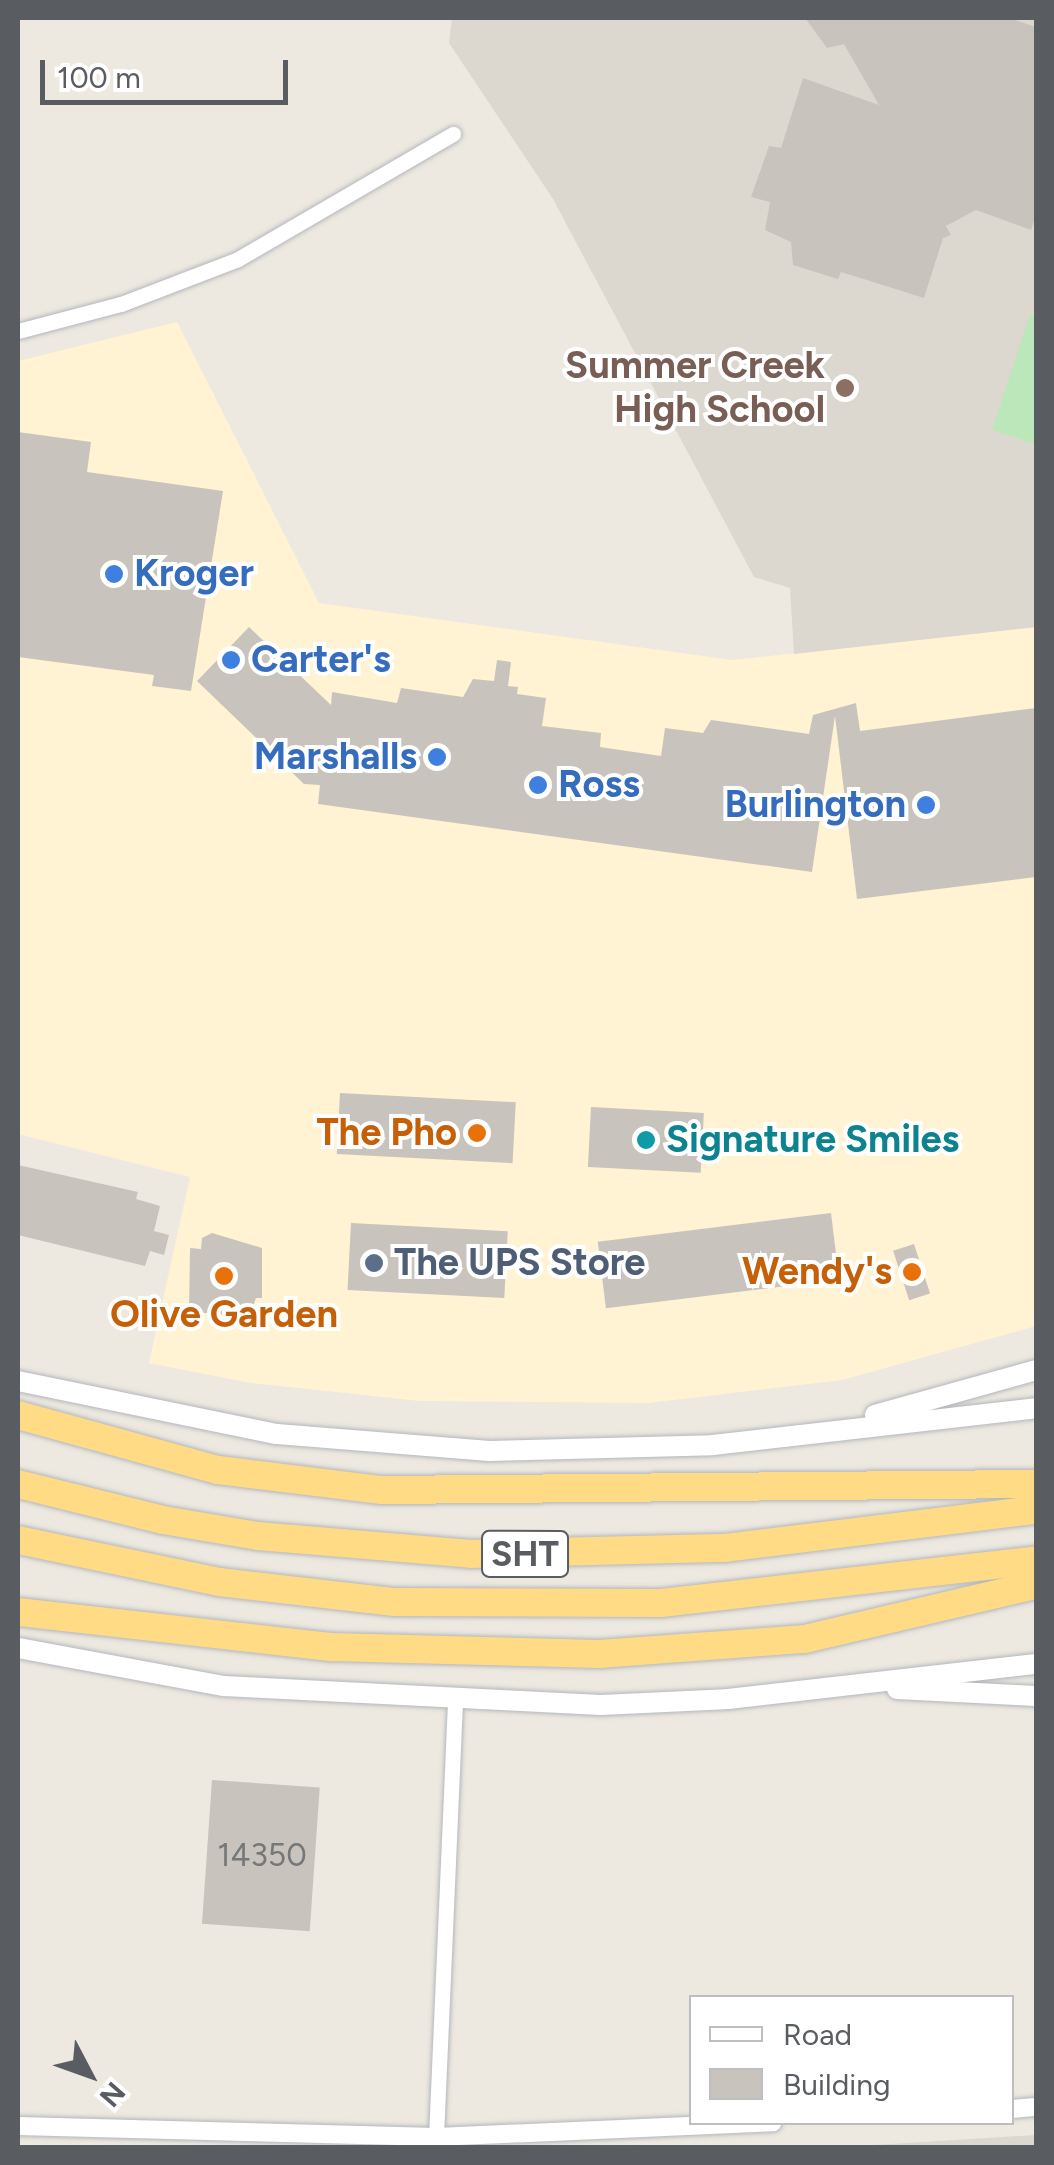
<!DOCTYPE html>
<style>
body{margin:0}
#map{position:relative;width:1054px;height:2165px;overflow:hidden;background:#ede9e0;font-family:Figtree,sans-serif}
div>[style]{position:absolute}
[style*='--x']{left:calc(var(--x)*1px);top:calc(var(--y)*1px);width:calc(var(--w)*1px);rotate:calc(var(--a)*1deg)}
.commercial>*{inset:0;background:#fff3d3}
.education>*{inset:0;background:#ddd8cf}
.green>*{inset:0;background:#bce7ba}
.building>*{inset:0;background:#c8c4bd;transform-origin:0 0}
.roads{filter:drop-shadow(0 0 2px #b3b7bc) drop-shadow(0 0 2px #b3b7bc)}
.minor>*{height:15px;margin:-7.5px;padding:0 7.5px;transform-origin:7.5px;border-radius:7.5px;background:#fff}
.tertiary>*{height:18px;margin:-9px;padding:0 9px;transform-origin:9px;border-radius:9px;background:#fff}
.secondary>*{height:20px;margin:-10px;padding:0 10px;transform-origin:10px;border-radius:10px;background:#fff}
.motorway>*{height:28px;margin:-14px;padding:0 14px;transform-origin:14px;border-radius:14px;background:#ffdb85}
.dots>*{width:28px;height:28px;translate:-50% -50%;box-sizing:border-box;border:5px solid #fff;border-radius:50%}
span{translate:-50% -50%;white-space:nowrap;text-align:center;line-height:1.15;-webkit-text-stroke:8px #fff;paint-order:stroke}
.number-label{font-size:32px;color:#757779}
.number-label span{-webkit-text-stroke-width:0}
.shield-label span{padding:2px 8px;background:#fff;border:2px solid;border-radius:8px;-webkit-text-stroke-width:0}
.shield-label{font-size:35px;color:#595d62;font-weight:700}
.education-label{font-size:38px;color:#785e54;font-weight:700}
.right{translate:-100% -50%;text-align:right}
.shop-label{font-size:38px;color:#366cbe;font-weight:700}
.left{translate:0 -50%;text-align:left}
.food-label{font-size:38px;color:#c56008;font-weight:700}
.culture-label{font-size:38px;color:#0d838f;font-weight:700}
.service-label{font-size:38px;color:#4e5e75;font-weight:700}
.frame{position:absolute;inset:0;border:20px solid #595d62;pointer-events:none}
.legend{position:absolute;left:689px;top:1995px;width:325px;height:130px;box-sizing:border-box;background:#fff;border:2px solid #bdbec0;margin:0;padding:12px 18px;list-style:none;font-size:30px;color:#595d62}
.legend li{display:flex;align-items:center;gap:20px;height:50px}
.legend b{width:50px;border:2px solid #bdbec0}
.north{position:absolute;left:40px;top:2025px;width:100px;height:100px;-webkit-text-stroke:8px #fff;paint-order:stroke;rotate:131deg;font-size:28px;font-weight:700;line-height:40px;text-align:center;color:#595d62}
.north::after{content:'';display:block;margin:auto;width:35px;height:45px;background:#595d62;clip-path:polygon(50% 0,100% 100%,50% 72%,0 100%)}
.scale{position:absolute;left:40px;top:60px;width:248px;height:45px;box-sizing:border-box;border:5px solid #595d62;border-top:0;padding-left:12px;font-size:30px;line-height:35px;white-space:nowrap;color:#595d62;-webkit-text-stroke:8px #fff;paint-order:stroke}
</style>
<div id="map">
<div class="commercial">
<div style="clip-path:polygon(177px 322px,319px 603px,732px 660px,1036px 627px,1036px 1326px,842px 1380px,648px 1403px,420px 1401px,251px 1383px,149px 1363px,190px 1177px,18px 1134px,18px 361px)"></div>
</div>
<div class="education">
<div style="clip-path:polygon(452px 18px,1036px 18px,1036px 627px,794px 654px,790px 588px,754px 577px,553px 199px,449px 43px)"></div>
<div style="clip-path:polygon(1036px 2135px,1036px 2147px,843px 2147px)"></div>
</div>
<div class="green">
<div style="clip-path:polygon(1030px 314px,1036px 316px,1036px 444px,992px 430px)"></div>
</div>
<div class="building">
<div style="clip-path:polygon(805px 18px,1009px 18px,1036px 27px,1036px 215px,1031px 230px,976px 210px,946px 226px,951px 235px,943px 238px,924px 298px,841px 272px,838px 279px,793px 265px,791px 242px,765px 230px,770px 202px,751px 197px,769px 146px,781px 148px,803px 78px,879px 105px,844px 44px,827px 48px)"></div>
<div style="clip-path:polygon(18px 432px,91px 442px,87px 472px,223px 491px,191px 691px,152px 686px,154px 675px,18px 657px)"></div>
<div style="clip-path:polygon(249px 627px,331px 705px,332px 692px,397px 703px,401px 688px,463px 697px,473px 679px,494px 681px,497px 660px,511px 662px,508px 686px,518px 687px,517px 694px,546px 698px,542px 726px,601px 733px,600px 747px,661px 756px,665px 728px,703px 733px,711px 720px,809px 734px,813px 715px,856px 703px,860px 731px,1036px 708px,1036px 877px,857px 899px,835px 716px,812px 872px,318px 804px,320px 785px,304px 784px,197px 681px)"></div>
<div style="left:340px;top:1093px;width:176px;height:61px;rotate:3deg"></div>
<div style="left:591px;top:1107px;width:113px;height:60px;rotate:3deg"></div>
<div style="clip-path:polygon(18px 1165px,138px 1192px,136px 1199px,160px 1206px,154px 1231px,169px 1235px,164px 1255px,150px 1251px,145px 1266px,18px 1235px)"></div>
<div style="left:831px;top:1213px;width:67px;height:235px;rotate:83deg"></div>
<div style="left:351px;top:1223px;width:157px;height:67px;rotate:3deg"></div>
<div style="clip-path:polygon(212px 1233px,262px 1248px,262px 1298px,256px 1298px,249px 1318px,189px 1311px,190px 1248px,201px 1249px,202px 1238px)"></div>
<div style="left:914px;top:1244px;width:52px;height:22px;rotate:72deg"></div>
<div style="left:212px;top:1780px;width:108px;height:144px;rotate:4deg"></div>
</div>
<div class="roads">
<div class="minor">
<div style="--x:18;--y:331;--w:106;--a:-14.7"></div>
<div style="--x:121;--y:304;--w:125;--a:-21"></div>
<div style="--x:238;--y:259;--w:249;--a:-30.2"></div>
<div style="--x:436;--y:2137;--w:437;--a:-87.5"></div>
</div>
<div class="tertiary">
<div style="--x:1012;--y:2109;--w:24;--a:-5"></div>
<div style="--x:18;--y:2126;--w:418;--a:1.5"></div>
<div style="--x:436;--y:2137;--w:337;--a:-2.5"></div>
</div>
<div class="secondary">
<div style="--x:18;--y:1381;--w:264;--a:11.6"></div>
<div style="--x:277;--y:1434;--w:213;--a:4.6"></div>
<div style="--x:489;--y:1451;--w:224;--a:-1.5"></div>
<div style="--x:713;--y:1445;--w:325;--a:-6.5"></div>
<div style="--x:875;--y:1415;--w:167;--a:-15.6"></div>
<div style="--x:18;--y:1648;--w:209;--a:10.5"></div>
<div style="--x:224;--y:1686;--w:377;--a:2.9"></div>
<div style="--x:601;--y:1705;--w:127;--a:-2.7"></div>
<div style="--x:728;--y:1699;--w:310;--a:-6.5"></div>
<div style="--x:897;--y:1689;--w:139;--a:2.9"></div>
</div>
<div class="motorway">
<div style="--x:18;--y:1415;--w:207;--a:15.4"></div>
<div style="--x:218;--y:1470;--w:165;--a:7"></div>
<div style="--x:382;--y:1490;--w:654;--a:-0.53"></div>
<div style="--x:18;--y:1484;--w:149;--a:13.9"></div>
<div style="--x:163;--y:1520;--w:96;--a:9.6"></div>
<div style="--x:258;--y:1536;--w:214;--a:4.8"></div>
<div style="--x:471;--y:1554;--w:254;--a:-1.4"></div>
<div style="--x:725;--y:1548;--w:313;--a:-7"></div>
<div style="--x:18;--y:1540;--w:205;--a:11.8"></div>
<div style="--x:219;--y:1582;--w:177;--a:6.5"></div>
<div style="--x:395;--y:1602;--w:266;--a:0.2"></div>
<div style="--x:661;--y:1603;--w:377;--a:-6.5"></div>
<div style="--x:18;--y:1612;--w:316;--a:6.4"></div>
<div style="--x:332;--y:1647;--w:267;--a:1.5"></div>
<div style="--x:599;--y:1654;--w:207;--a:-4.2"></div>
<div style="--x:805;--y:1639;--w:237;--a:-13.2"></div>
</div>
</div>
<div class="dots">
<div style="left:845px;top:388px;background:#8d6e63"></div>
<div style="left:114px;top:574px;background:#3f7fe0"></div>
<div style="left:231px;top:660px;background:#3f7fe0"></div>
<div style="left:437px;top:757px;background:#3f7fe0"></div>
<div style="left:538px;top:785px;background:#3f7fe0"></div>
<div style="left:926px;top:805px;background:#3f7fe0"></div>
<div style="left:477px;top:1133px;background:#e8710a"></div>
<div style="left:646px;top:1140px;background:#0f9aa8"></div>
<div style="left:374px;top:1263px;background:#5c6f8a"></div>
<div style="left:912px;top:1272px;background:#e8710a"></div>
<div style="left:224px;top:1276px;background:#e8710a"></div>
</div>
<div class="number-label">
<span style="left:262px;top:1855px">14350</span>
</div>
<div class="shield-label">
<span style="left:525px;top:1554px">SHT</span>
</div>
<div class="education-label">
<span class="right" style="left:825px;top:388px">Summer Creek<br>High School</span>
</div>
<div class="shop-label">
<span class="left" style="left:134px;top:574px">Kroger</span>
<span class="left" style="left:251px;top:660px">Carter's</span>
<span class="right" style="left:417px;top:757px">Marshalls</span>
<span class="left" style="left:558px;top:785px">Ross</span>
<span class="right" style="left:906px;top:805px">Burlington</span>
</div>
<div class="food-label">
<span class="right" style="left:457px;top:1133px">The Pho</span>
<span class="right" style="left:892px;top:1272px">Wendy's</span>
<span style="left:224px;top:1315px">Olive Garden</span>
</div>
<div class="culture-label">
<span class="left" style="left:666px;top:1140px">Signature Smiles</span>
</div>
<div class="service-label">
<span class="left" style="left:394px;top:1263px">The UPS Store</span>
</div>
<div class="frame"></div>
<ul class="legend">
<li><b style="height:12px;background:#fff"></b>Road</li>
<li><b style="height:28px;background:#c8c4bd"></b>Building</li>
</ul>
<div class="north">N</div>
<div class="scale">100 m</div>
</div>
